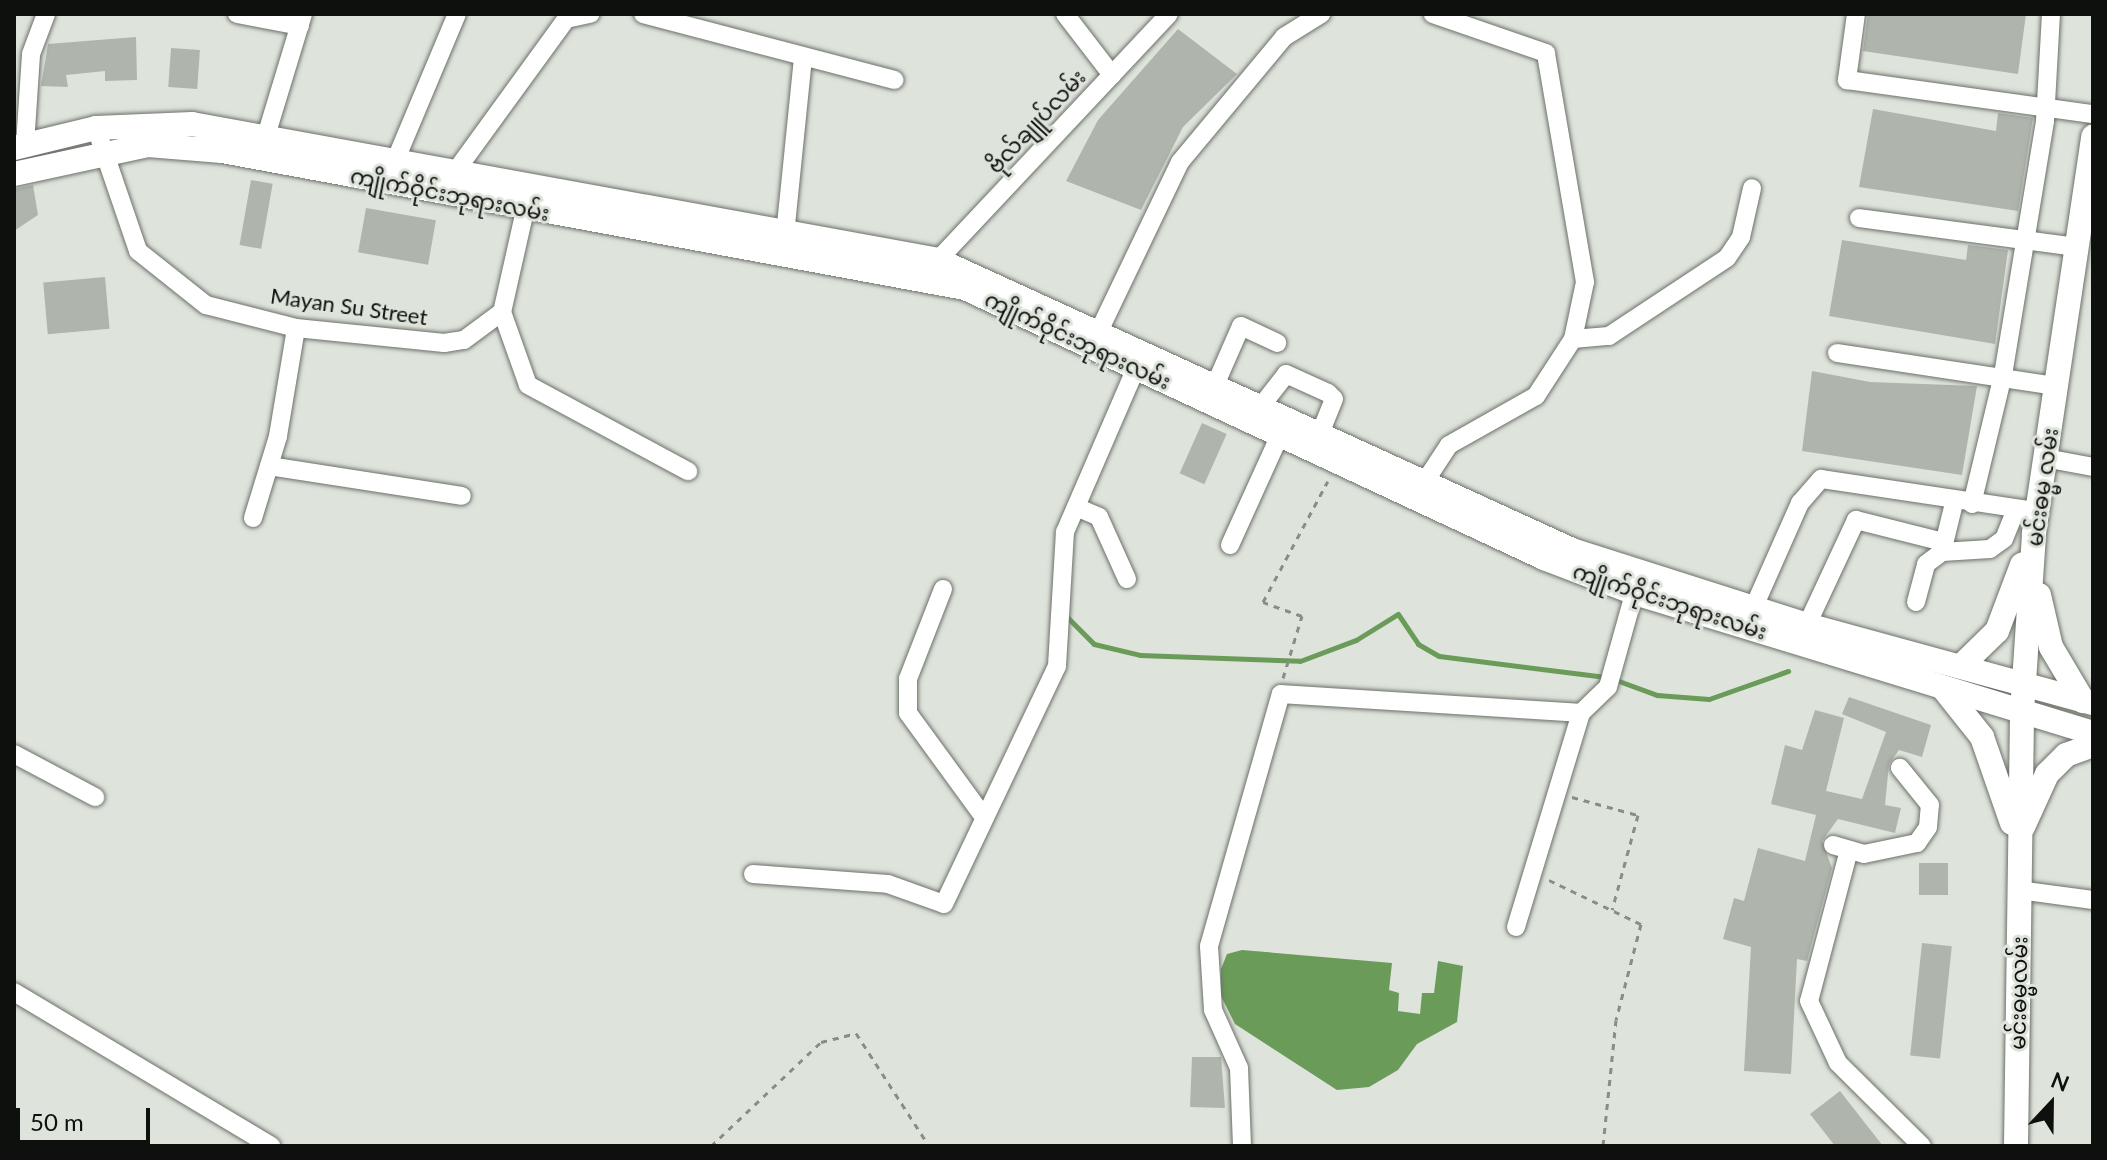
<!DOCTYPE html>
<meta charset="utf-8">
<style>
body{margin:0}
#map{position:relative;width:2107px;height:1160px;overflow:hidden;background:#dee4db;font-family:Lato,"Noto Sans Myanmar",sans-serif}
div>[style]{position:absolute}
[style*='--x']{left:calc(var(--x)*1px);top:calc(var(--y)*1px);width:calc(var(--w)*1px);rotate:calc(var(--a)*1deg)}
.water>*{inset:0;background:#6a9b59}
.stream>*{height:5px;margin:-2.5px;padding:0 2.5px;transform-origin:2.5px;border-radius:2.5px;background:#6a9b59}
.building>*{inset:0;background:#afb5ad;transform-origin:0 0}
.path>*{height:3px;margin-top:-1.5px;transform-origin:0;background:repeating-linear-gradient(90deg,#888d86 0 6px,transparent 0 12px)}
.roads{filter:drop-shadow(0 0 2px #6b7169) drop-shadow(0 0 2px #6b7169)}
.minor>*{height:18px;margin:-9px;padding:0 9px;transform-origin:9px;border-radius:9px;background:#fff}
.major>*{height:24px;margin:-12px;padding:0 12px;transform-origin:12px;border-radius:12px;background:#fff}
span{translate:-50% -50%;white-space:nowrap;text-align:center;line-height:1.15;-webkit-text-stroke:6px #dee4db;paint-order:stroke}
.street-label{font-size:22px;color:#0e100d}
.frame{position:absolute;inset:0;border:16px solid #0e100d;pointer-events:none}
.north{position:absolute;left:2011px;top:1064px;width:80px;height:80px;-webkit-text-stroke:6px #dee4db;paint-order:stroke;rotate:22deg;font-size:22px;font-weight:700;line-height:32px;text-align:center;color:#0e100d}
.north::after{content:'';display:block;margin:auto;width:28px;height:36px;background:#0e100d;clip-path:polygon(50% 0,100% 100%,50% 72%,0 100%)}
.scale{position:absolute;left:16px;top:1108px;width:134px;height:36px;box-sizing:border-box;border:4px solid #0e100d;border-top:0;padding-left:10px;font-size:24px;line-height:28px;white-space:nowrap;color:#0e100d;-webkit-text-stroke:6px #dee4db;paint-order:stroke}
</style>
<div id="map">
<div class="water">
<div style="clip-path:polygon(1242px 950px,1392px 963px,1389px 990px,1399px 993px,1398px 1011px,1420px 1014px,1422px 993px,1434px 993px,1438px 961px,1463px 966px,1457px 1022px,1417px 1044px,1398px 1070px,1369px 1087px,1337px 1090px,1235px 1024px,1221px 996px,1221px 969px,1227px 954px)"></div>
</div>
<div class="stream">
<div style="--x:1067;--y:617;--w:38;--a:45"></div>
<div style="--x:1094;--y:644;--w:47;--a:13.4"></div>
<div style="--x:1140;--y:655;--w:160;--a:2.1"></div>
<div style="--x:1300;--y:661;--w:60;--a:-20.6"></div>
<div style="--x:1356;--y:640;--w:49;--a:-31.8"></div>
<div style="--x:1398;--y:614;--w:36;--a:56"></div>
<div style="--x:1418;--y:644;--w:24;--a:30"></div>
<div style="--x:1439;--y:656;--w:168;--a:7.2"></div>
<div style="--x:1616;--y:680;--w:44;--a:20.1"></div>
<div style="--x:1657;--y:695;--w:52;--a:4.4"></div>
<div style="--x:1709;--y:699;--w:84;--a:-19.5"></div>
</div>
<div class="building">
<div style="clip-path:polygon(1868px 14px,2026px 14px,2018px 74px,1863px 51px)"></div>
<div style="clip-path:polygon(1178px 29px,1237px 74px,1183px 127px,1141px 210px,1066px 181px,1098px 120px)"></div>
<div style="clip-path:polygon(136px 37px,137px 80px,105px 81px,105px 71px,66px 75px,68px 87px,41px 86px,48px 44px)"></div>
<div style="left:171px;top:48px;width:29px;height:39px;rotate:4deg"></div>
<div style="clip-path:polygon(1873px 109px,1996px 131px,1998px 113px,2033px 118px,2018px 211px,1859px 187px)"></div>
<div style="left:251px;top:180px;width:22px;height:66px;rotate:10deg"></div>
<div style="clip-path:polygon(33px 185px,38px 215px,14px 231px,14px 189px)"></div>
<div style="left:366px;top:208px;width:71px;height:45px;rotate:10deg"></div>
<div style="clip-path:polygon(1842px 240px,1966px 260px,1968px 245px,2008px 250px,1995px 344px,1829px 316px)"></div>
<div style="left:105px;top:277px;width:52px;height:62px;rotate:85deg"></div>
<div style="clip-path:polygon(1812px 371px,1870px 382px,1977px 386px,1962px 475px,1802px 451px)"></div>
<div style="left:1202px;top:423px;width:27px;height:55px;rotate:24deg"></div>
<div style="clip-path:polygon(1849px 697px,1931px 725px,1922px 757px,1899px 750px,1889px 764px,1885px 805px,1901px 808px,1895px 833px,1838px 819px,1822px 841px,1832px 868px,1807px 961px,1797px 959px,1791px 1074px,1744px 1071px,1751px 947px,1723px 939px,1734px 898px,1744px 901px,1758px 848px,1805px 861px,1816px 815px,1771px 804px,1785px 745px,1802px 750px,1815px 710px,1844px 718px,1826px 791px,1862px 799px,1886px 732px,1842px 714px)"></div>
<div style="left:1919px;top:863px;width:29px;height:32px"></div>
<div style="left:1922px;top:943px;width:30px;height:113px;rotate:6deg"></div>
<div style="clip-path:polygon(1192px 1057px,1221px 1057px,1225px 1108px,1190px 1107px)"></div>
<div style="clip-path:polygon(1840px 1091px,1883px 1146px,1835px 1146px,1810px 1114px)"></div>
</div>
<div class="path">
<div style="--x:1283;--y:678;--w:65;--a:-73"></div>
<div style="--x:1302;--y:616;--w:41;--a:-160.3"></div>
<div style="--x:1263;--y:602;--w:137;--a:-61.8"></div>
<div style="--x:1572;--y:797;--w:68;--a:15.3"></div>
<div style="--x:1638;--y:815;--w:98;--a:105.3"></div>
<div style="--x:1549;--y:880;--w:102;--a:25.6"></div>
<div style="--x:1641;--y:924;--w:99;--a:104.6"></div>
<div style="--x:1616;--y:1020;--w:127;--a:95.9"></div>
<div style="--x:711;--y:1146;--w:151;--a:-43.4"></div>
<div style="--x:821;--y:1042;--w:36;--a:-14"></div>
<div style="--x:856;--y:1033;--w:135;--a:57.1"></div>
</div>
<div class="roads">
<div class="minor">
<div style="--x:237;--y:14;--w:64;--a:10.8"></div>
<div style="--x:643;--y:14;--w:260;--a:14.7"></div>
<div style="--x:1065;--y:14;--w:77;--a:52.4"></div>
<div style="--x:1856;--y:14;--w:67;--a:97.8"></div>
<div style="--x:1847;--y:80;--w:248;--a:7.9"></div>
<div style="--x:96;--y:128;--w:130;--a:71.1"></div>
<div style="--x:138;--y:251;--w:87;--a:38.5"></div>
<div style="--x:206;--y:305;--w:93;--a:14.3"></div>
<div style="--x:296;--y:328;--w:149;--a:5.8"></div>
<div style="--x:444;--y:343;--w:20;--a:-9"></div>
<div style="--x:464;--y:340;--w:47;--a:-36.4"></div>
<div style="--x:266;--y:136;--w:127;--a:-73.1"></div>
<div style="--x:25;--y:145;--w:91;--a:-86.2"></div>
<div style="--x:31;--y:54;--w:43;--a:-69.4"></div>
<div style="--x:396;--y:159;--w:157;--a:-67.2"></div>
<div style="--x:455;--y:172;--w:189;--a:-54"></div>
<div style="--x:566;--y:19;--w:25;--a:-12"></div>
<div style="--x:528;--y:197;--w:118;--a:102.7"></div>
<div style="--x:502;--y:312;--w:77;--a:70.4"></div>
<div style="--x:528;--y:385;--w:182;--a:28.3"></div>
<div style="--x:1859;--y:218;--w:220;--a:7.6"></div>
<div style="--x:785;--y:235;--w:177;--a:-84.2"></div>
<div style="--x:938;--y:260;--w:337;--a:-46.8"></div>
<div style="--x:1100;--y:329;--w:185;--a:-64.4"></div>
<div style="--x:1180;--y:162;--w:163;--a:-50.2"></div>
<div style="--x:1284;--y:37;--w:44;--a:-31.9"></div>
<div style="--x:1573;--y:339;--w:36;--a:-5"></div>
<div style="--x:1609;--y:336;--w:141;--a:-33.5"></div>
<div style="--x:1727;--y:258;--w:25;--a:-56"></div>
<div style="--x:1741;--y:237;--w:50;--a:-77.3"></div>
<div style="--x:1837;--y:353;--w:221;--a:8.6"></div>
<div style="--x:1216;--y:383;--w:62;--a:-66.3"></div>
<div style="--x:1241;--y:326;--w:40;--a:25"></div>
<div style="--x:1262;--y:405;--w:39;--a:-52"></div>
<div style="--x:1286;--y:374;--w:46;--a:24.3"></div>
<div style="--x:1328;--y:393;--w:8;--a:45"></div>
<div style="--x:1334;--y:399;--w:37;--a:112"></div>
<div style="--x:2045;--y:458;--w:49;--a:10.6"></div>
<div style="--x:269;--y:466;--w:195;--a:8.8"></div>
<div style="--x:1424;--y:483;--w:45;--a:-56.7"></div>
<div style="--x:1449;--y:445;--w:100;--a:-29.4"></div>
<div style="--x:1536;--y:396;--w:68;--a:-57"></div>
<div style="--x:1573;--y:339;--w:58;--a:-78.1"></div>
<div style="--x:1585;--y:282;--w:232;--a:-99.7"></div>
<div style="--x:1546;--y:53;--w:120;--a:-161"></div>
<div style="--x:1972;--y:504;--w:133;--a:-76.5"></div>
<div style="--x:2003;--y:375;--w:257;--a:-80.6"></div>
<div style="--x:2045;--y:121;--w:107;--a:-86.8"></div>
<div style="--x:1076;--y:507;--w:25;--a:23"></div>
<div style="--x:1099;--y:517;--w:68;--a:65.7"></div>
<div style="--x:253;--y:518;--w:86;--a:-73"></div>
<div style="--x:278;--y:436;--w:109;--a:-80.5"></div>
<div style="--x:1230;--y:545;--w:133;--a:-65.6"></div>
<div style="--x:1942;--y:552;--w:48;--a:-3.6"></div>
<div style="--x:1990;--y:549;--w:17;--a:-36"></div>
<div style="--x:2004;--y:539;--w:31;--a:-68"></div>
<div style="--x:943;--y:589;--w:97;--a:111.3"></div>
<div style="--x:908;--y:679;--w:34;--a:90"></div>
<div style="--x:908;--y:713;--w:127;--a:53.9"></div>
<div style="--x:1916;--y:602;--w:39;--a:-75"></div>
<div style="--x:1926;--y:564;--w:20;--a:-37"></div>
<div style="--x:1942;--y:552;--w:50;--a:-76.2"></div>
<div style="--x:1753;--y:609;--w:116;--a:-66.1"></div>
<div style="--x:1800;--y:503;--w:32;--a:-49"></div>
<div style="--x:1821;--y:479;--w:217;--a:8.5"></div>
<div style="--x:1807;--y:625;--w:116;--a:-65"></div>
<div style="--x:1856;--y:520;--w:90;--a:14.2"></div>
<div style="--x:14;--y:754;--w:92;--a:28"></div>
<div style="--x:1833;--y:845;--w:32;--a:16"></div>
<div style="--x:1864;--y:854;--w:54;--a:-11.7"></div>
<div style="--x:1917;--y:843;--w:19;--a:-55"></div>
<div style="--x:1928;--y:827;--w:22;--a:-85"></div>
<div style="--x:1930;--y:805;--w:48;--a:-129"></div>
<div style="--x:1849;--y:850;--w:156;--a:104.8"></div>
<div style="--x:1809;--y:1001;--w:68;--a:64.9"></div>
<div style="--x:1838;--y:1063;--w:118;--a:44.7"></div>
<div style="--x:753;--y:874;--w:135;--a:4.2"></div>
<div style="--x:888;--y:884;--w:59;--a:19.7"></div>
<div style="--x:944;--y:904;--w:263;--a:-64.6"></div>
<div style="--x:1057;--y:666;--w:134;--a:-86.6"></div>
<div style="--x:1065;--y:532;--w:181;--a:-66.6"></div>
<div style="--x:2019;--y:890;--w:75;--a:7.7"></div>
<div style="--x:1516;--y:927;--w:224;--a:-73.1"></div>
<div style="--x:1581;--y:713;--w:37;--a:-44"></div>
<div style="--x:1608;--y:687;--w:108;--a:-74.4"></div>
<div style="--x:14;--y:992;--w:300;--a:30.9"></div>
<div style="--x:1242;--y:1146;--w:78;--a:-92.2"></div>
<div style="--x:1239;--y:1068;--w:64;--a:-114.1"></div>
<div style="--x:1213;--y:1010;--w:64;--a:-93.6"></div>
<div style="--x:1209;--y:946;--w:262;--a:-74.1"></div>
<div style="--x:1281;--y:694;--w:301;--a:3.6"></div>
</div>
<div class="major">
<div style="--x:14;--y:148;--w:84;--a:-13.7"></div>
<div style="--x:96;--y:128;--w:96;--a:-2.4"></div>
<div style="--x:192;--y:124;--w:758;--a:10.33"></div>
<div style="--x:938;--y:260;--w:697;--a:24.58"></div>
<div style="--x:1572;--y:550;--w:247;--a:17.7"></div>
<div style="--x:1807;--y:625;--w:296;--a:15.3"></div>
<div style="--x:14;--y:174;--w:137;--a:-12.2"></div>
<div style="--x:148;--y:145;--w:74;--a:4.6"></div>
<div style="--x:222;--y:151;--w:756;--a:10.45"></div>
<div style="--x:965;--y:288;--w:639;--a:25"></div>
<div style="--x:1544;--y:558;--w:97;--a:21"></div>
<div style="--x:1635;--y:593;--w:479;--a:17"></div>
<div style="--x:2039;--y:595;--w:53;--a:77"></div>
<div style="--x:2051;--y:647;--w:63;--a:59.3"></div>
<div style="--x:1961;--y:666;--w:50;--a:-44.2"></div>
<div style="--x:1997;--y:631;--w:71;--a:-69.3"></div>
<div style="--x:1943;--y:688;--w:63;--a:51.5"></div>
<div style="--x:1982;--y:737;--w:91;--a:70.8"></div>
<div style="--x:2023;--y:827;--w:58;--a:-65.6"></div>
<div style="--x:2047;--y:774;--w:27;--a:-45"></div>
<div style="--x:2066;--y:755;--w:29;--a:-20"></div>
<div style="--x:2016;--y:1146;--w:435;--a:-89.2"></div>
<div style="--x:2022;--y:711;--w:178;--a:-86.1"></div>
<div style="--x:2034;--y:533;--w:401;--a:-81.5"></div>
</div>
</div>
<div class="street-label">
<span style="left:1036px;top:121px;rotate:-47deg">ဗိုလ်ချူပ်လမ်း</span>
<span style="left:450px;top:194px;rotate:11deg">ကျိုက်ဝိုင်းဘုရားလမ်း</span>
<span style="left:349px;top:306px;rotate:8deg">Mayan Su Street</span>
<span style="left:1078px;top:340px;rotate:25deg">ကျိုက်ဝိုင်းဘုရားလမ်း</span>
<span style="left:2042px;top:487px;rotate:-82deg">မင်းဓမ္မ လမ်း</span>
<span style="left:1670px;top:601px;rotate:18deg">ကျိုက်ဝိုင်းဘုရားလမ်း</span>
<span style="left:2018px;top:993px;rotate:-89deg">မင်းဓမ္မလမ်း</span>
</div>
<div class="frame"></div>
<div class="north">N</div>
<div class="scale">50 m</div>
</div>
